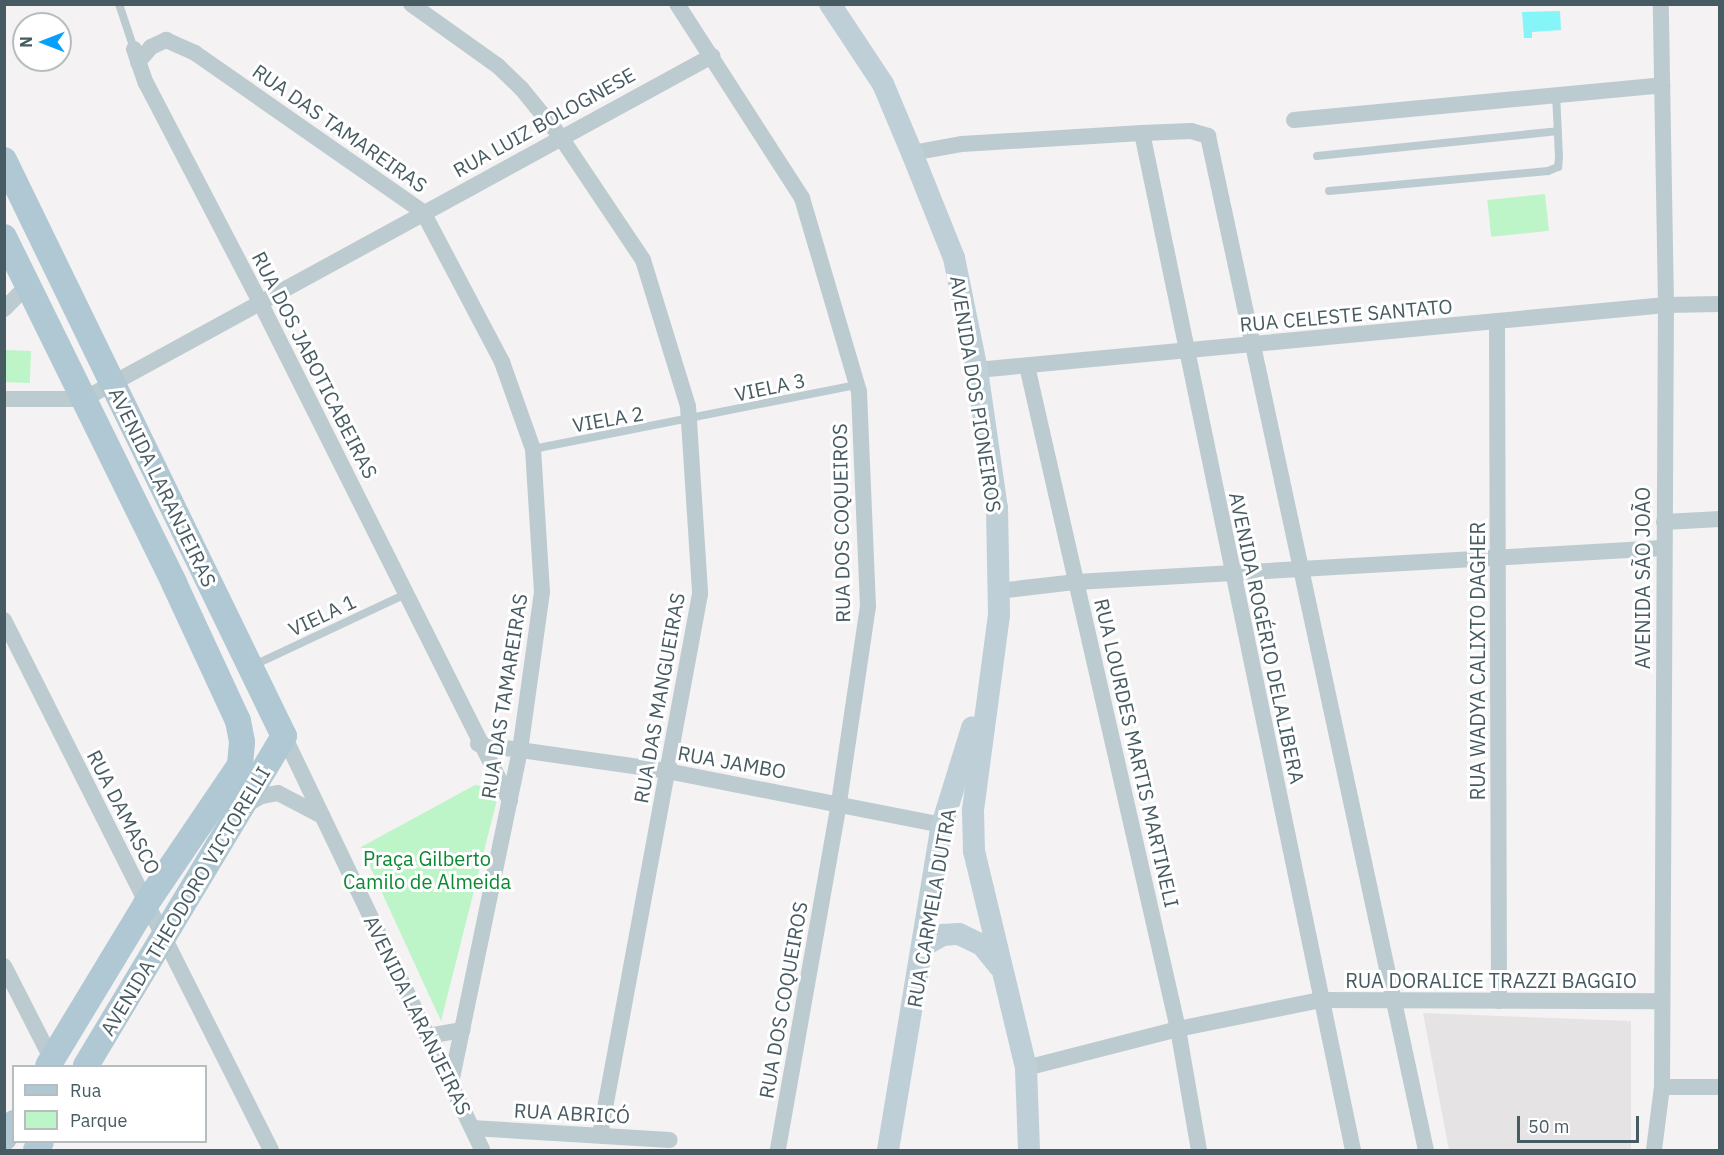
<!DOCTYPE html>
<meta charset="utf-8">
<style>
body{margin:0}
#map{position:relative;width:1724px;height:1155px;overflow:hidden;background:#f4f2f2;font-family:"IBM Plex Sans",sans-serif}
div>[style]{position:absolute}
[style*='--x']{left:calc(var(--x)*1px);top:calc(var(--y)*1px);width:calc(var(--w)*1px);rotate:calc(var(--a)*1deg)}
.education>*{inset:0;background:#e6e3e5}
.green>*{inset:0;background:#bdf5c8;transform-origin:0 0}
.water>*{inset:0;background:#86f5f7}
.lane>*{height:8px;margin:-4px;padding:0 4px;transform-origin:4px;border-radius:4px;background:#bccbd0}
.street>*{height:16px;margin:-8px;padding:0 8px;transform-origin:8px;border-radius:8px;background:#bccbd0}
.secondary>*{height:22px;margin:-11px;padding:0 11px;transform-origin:11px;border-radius:11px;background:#becfd7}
.primary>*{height:26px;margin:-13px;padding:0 13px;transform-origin:13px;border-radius:13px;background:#afc8d3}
span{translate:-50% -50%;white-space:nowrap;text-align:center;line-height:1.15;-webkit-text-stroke:6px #fff;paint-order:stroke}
.street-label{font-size:20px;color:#475b62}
.park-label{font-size:20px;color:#0c8933}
.frame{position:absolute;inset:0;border:6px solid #475b62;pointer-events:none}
.legend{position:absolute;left:12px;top:1065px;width:195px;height:78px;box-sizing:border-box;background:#fff;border:2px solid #b5bdc0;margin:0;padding:8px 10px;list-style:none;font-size:18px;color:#475b62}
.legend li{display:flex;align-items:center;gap:12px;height:30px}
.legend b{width:30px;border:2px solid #b5bdc0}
.north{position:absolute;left:12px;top:12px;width:60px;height:60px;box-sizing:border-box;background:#fff;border:2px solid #b5bdc0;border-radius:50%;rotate:270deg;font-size:16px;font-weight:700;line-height:24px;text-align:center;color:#475b62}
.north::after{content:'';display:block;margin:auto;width:21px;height:27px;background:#05a0fb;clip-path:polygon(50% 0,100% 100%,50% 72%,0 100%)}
.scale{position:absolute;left:1517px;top:1116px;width:122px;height:27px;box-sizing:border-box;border:3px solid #475b62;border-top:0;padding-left:8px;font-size:18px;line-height:21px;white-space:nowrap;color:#475b62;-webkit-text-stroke:4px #fff;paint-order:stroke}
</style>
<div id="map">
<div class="education">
<div style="clip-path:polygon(1423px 1013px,1631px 1021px,1631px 1150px,1449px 1150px)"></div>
</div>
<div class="green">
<div style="left:1545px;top:194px;width:37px;height:58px;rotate:84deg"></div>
<div style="left:5px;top:350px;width:26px;height:32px;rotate:2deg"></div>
<div style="clip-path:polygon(475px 785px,500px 788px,441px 1021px,361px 847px)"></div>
</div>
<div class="water">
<div style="clip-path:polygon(1560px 11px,1561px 30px,1532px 32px,1532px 38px,1524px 38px,1522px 12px)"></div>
</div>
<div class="lane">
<div style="--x:119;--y:4;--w:47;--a:71.6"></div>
<div style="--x:1317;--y:156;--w:242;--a:-5.9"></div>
<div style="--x:1329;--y:191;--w:220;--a:-5.2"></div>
<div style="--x:1548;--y:171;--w:11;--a:-22"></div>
<div style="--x:1558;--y:167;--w:10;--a:-84"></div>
<div style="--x:1559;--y:157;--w:63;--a:-92.7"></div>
<div style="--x:533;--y:449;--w:330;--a:-11.2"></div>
<div style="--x:252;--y:666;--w:170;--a:-25.1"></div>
</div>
<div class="street">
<div style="--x:411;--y:4;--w:107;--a:35.5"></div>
<div style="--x:498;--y:66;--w:32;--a:44"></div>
<div style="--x:521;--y:88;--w:62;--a:50.9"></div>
<div style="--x:560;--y:136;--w:149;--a:56.2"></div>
<div style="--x:643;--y:260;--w:153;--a:72.9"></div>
<div style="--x:688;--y:406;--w:188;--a:86.3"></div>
<div style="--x:700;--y:594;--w:550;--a:100.47"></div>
<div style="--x:677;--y:4;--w:231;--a:57.2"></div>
<div style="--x:802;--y:198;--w:202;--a:73.6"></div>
<div style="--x:859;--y:392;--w:214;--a:87.6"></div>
<div style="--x:868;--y:606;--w:199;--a:98.4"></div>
<div style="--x:839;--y:803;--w:352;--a:100"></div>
<div style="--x:134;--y:49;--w:36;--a:71"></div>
<div style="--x:146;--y:83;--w:247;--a:62.5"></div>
<div style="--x:260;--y:302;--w:558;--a:63.39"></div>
<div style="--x:138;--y:62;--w:20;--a:-49"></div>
<div style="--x:151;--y:47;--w:17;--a:-25"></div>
<div style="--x:166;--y:40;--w:32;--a:24"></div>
<div style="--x:195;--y:53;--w:278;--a:34.9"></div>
<div style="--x:423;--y:212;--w:170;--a:62.2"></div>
<div style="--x:502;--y:362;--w:92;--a:70.4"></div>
<div style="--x:533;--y:449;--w:143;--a:86.4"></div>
<div style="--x:542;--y:592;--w:160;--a:97.9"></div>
<div style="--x:520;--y:750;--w:340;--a:101.7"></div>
<div style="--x:1294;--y:120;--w:370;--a:-5.4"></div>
<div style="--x:1142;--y:133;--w:1039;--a:78.28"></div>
<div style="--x:912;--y:153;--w:51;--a:-10.2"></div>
<div style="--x:962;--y:144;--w:180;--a:-3.5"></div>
<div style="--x:1142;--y:133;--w:49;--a:-2.3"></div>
<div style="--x:1191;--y:131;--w:18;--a:16"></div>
<div style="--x:1208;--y:136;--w:1037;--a:77.87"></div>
<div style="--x:4;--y:309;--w:34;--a:-45"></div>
<div style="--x:1497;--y:321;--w:680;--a:89.83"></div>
<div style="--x:1027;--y:366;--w:680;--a:77.17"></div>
<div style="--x:1178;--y:1029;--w:123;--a:80.2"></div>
<div style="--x:977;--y:370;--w:692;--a:-5.39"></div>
<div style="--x:1666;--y:305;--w:54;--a:-1.1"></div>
<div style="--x:4;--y:399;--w:80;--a:0"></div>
<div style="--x:84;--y:399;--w:716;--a:-28.64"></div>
<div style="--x:1664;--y:522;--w:56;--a:-3.1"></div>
<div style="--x:998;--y:591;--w:79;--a:-6.6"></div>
<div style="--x:1076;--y:582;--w:588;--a:-3.31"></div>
<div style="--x:4;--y:620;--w:593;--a:63.26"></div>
<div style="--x:284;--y:736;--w:459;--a:64.4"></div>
<div style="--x:478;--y:744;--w:191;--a:8.1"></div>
<div style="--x:667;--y:771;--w:280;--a:11.1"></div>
<div style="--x:244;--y:806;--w:20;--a:-30"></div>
<div style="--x:261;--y:796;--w:17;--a:-10"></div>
<div style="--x:278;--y:793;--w:50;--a:27.6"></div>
<div style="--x:4;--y:966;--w:106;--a:62.9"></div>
<div style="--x:428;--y:1036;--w:35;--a:-10"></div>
<div style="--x:1026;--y:1068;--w:157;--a:-14.4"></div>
<div style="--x:1178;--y:1029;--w:146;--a:-11.5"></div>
<div style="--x:1321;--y:1000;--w:340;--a:0.2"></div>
<div style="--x:1662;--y:1087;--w:58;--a:0"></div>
<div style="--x:472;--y:1128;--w:198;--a:3.5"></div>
<div style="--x:1654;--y:1150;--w:64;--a:-82.8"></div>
<div style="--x:1662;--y:1087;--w:782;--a:-89.71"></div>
<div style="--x:1666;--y:305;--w:301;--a:-91"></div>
</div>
<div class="secondary">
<div style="--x:830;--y:4;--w:96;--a:56.5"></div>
<div style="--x:883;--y:84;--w:75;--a:67.2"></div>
<div style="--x:912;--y:153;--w:113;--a:68.2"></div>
<div style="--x:954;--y:258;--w:114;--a:78.4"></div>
<div style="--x:977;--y:370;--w:139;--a:81.8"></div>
<div style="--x:997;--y:508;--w:107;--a:88.9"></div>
<div style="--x:999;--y:615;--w:198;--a:97.6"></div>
<div style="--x:973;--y:811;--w:40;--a:88.6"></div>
<div style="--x:974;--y:851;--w:223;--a:76.5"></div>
<div style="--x:1026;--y:1068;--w:82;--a:87.9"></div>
<div style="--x:923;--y:946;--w:23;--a:-29"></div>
<div style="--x:943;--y:935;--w:16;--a:-4"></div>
<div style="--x:959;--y:934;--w:25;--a:26"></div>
<div style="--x:982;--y:945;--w:27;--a:51"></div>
<div style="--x:888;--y:1150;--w:329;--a:-80.6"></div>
<div style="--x:942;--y:825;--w:102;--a:-72.8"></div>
</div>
<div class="primary">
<div style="--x:4;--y:160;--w:640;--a:64.08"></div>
<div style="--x:284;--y:736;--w:385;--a:121"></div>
<div style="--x:4;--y:237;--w:386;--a:63.8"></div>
<div style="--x:174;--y:583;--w:152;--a:65.1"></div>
<div style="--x:238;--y:721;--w:21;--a:79"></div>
<div style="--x:242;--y:742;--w:23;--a:95"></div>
<div style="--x:240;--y:765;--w:168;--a:124.1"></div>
<div style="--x:146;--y:904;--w:189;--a:121.2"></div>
<div style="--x:4;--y:1138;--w:18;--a:-56"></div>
<div style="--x:36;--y:1150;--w:9;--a:-58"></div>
</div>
<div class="street-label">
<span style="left:544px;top:122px;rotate:-29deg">RUA LUIZ BOLOGNESE</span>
<span style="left:340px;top:128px;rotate:35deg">RUA DAS TAMAREIRAS</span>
<span style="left:1346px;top:315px;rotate:-5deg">RUA CELESTE SANTATO</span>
<span style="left:315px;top:365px;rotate:63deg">RUA DOS JABOTICABEIRAS</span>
<span style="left:770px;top:387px;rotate:-12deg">VIELA 3</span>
<span style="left:976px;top:394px;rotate:81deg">AVENIDA DOS PIONEIROS</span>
<span style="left:608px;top:419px;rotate:-10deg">VIELA 2</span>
<span style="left:163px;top:487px;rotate:64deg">AVENIDA LARANJEIRAS</span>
<span style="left:841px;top:523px;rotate:-91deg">RUA DOS COQUEIROS</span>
<span style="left:1642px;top:578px;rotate:-90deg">AVENIDA SÃO JOÃO</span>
<span style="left:322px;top:615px;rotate:-25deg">VIELA 1</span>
<span style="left:1267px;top:638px;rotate:78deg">AVENIDA ROGÉRIO DELALIBERA</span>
<span style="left:1477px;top:661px;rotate:-90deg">RUA WADYA CALIXTO DAGHER</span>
<span style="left:504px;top:696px;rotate:-81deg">RUA DAS TAMAREIRAS</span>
<span style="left:659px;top:698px;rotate:-80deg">RUA DAS MANGUEIRAS</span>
<span style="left:1137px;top:753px;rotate:77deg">RUA LOURDES MARTIS MARTINELI</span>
<span style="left:732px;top:762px;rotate:10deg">RUA JAMBO</span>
<span style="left:124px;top:812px;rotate:63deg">RUA DAMASCO</span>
<span style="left:185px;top:901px;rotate:-59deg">AVENIDA THEODORO VICTORELLI</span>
<span style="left:931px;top:908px;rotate:-80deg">RUA CARMELA DUTRA</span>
<span style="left:1491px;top:980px">RUA DORALICE TRAZZI BAGGIO</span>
<span style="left:783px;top:1000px;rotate:-80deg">RUA DOS COQUEIROS</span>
<span style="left:418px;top:1015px;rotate:64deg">AVENIDA LARANJEIRAS</span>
<span style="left:572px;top:1113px;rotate:3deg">RUA ABRICÓ</span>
</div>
<div class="park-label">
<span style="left:427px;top:870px">Praça Gilberto<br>Camilo de Almeida</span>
</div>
<div class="frame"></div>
<ul class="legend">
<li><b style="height:8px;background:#afc8d3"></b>Rua</li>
<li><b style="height:16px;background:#bdf5c8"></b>Parque</li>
</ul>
<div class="north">N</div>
<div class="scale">50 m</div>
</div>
